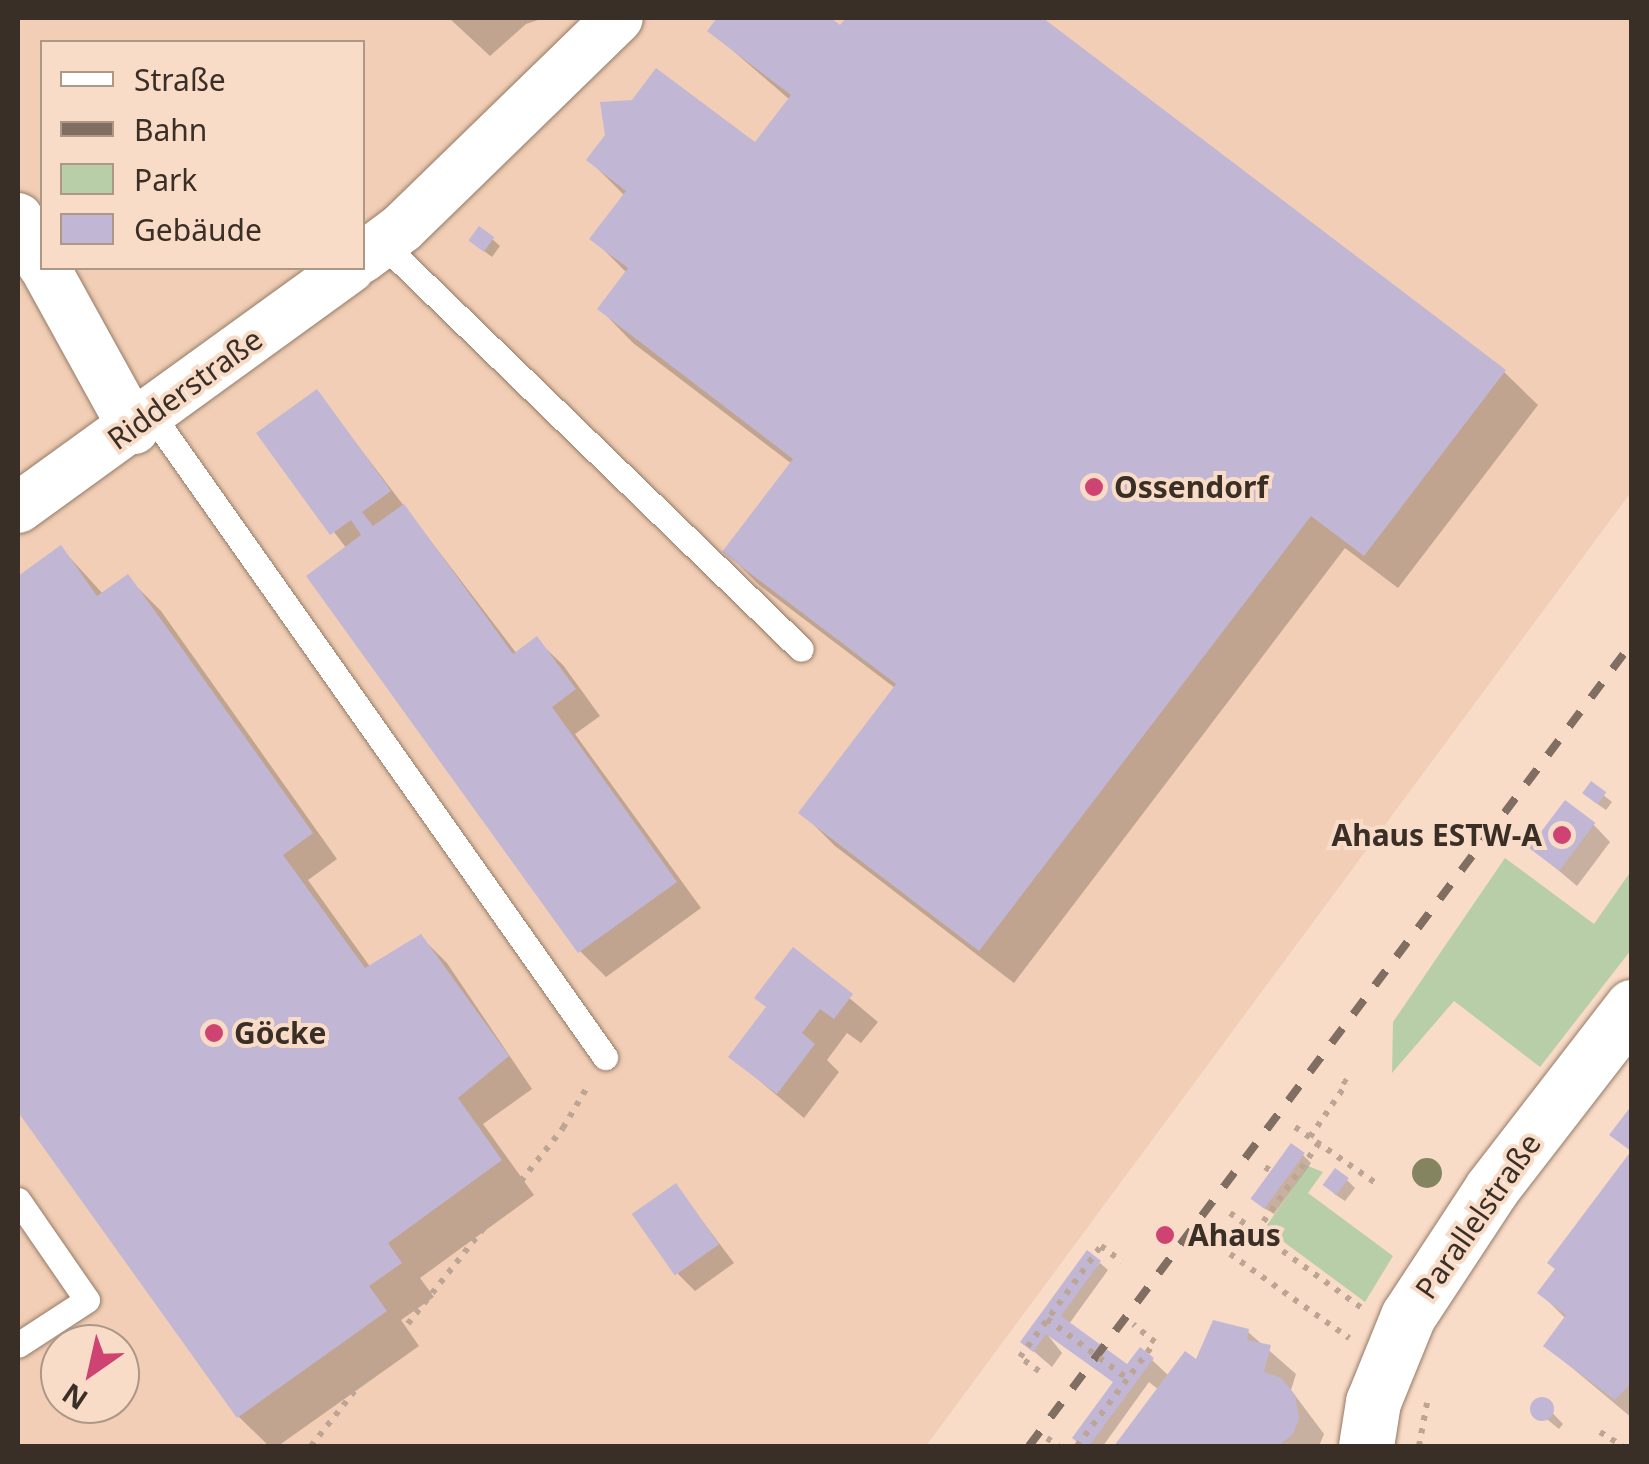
<!DOCTYPE html>
<meta charset="utf-8">
<style>
body{margin:0}
#map{position:relative;width:1649px;height:1464px;overflow:hidden;background:#f9dcc7;font-family:"Noto Sans",sans-serif}
div>[style]{position:absolute}
[style*='--x']{left:calc(var(--x)*1px);top:calc(var(--y)*1px);width:calc(var(--w)*1px);rotate:calc(var(--a)*1deg)}
.built>*{inset:0;background:#f1ceb5}
.green>*{inset:0;background:#b8cea9}
.shadow>*{inset:0;background:#0003}
.building>*{inset:0;background:#c1b7d4;transform-origin:0 0}
.round{border-radius:50%}
.path>*{height:6px;margin-top:-3px;transform-origin:0;background:repeating-linear-gradient(90deg,#bda595 0 5px,transparent 0 13px)}
.roads{filter:drop-shadow(0 0 2px #947a67) drop-shadow(0 0 2px #947a67)}
.service>*{height:25px;margin:-12.5px;padding:0 12.5px;transform-origin:12.5px;border-radius:12.5px;background:#fff}
.minor>*{height:50px;margin:-25px;padding:0 25px;transform-origin:25px;border-radius:25px;background:#fff}
.secondary>*{height:55px;margin:-27.5px;padding:0 27.5px;transform-origin:27.5px;border-radius:27.5px;background:#fff}
.rail>*{height:8px;margin-top:-4px;transform-origin:0;background:repeating-linear-gradient(90deg,#806e62 0 18px,transparent 0 36px)}
.path-bridge>*{height:6px;margin-top:-3px;transform-origin:0;background:repeating-linear-gradient(90deg,#bda595 0 5px,transparent 0 13px)}
.trees>*{width:30px;height:30px;margin:-15px;border-radius:50%;background:#848560}
.dots>*{width:28px;height:28px;translate:-50% -50%;box-sizing:border-box;border:5px solid #f9dcc7;border-radius:50%}
span{translate:-50% -50%;white-space:nowrap;text-align:center;line-height:1.15;-webkit-text-stroke:8px #f9dcc7;paint-order:stroke}
.street-label{font-size:30px;color:#3a2f27}
.poi-label{font-size:30px;color:#3a2f27;font-weight:700}
.left{translate:0 -50%;text-align:left}
.right{translate:-100% -50%;text-align:right}
.frame{position:absolute;inset:0;border:20px solid #3a2f27;pointer-events:none}
.legend{position:absolute;left:40px;top:40px;width:325px;height:230px;box-sizing:border-box;background:#f9dcc7;border:2px solid #ad9787;margin:0;padding:12px 18px;list-style:none;font-size:30px;color:#3a2f27}
.legend li{display:flex;align-items:center;gap:20px;height:50px}
.legend b{width:50px;border:2px solid #ad9787}
.north{position:absolute;left:40px;top:1324px;width:100px;height:100px;box-sizing:border-box;background:#f9dcc7;border:2px solid #ad9787;border-radius:50%;rotate:214deg;font-size:28px;font-weight:700;line-height:40px;text-align:center;color:#3a2f27}
.north::after{content:'';display:block;margin:auto;width:35px;height:45px;background:#cf4373;clip-path:polygon(50% 0,100% 100%,50% 72%,0 100%)}
</style>
<div id="map">
<div class="built">
<div style="clip-path:polygon(evenodd,18px 18px,1631px 18px,1631px 492px,926px 1446px,18px 1446px,18px 18px,42px 42px,362px 42px,362px 268px,42px 268px,42px 42px,18px 18px,60px 1344px,120px 1344px,120px 1404px,60px 1404px,60px 1344px)"></div>
</div>
<div class="green">
<div style="clip-path:polygon(1505px 858px,1594px 924px,1631px 871px,1631px 950px,1540px 1067px,1454px 1001px,1392px 1073px,1393px 1022px)"></div>
<div style="clip-path:polygon(1308px 1166px,1323px 1172px,1308px 1193px,1393px 1256px,1365px 1302px,1265px 1228px)"></div>
</div>
<div class="shadow">
<div style="clip-path:polygon(449px 18px,544px 18px,526px 24px,490px 56px)"></div>
<div style="clip-path:polygon(720px 18px,827px 18px,841px 28px,849px 18px,1039px 18px,1504px 372px,1538px 405px,1398px 588px,1345px 548px,1014px 983px,835px 846px,801px 812px,895px 688px,759px 585px,726px 552px,792px 464px,633px 343px,600px 309px,627px 273px,593px 239px,625px 196px,589px 160px,755px 146px,790px 100px,710px 31px)"></div>
<div style="clip-path:polygon(492px 239px,500px 246px,492px 257px,480px 248px)"></div>
<div style="clip-path:polygon(317px 392px,517px 654px,537px 640px,563px 665px,600px 716px,575px 734px,701px 908px,606px 977px,580px 951px,347px 549px,259px 434px)"></div>
<div style="clip-path:polygon(61px 548px,104px 595px,128px 578px,161px 611px,337px 859px,308px 880px,371px 968px,421px 937px,447px 963px,532px 1089px,483px 1124px,534px 1195px,420px 1278px,434px 1297px,401px 1320px,419px 1346px,278px 1446px,269px 1446px,239px 1417px,18px 1108px,18px 579px)"></div>
<div style="clip-path:polygon(1591px 785px,1612px 802px,1606px 810px,1593px 801px)"></div>
<div style="clip-path:polygon(1593px 824px,1610px 842px,1577px 886px,1532px 848px)"></div>
<div style="clip-path:polygon(793px 951px,878px 1022px,861px 1043px,847px 1033px,827px 1060px,839px 1072px,804px 1118px,731px 1057px,768px 1008px)"></div>
<div style="clip-path:polygon(1303px 1155px,1311px 1163px,1274px 1214px,1262px 1207px)"></div>
<div style="clip-path:polygon(1632px 1155px,1632px 1418px,1546px 1346px,1566px 1319px,1540px 1293px)"></div>
<div style="clip-path:polygon(1347px 1180px,1355px 1188px,1345px 1201px,1333px 1193px)"></div>
<div style="clip-path:polygon(676px 1186px,734px 1263px,695px 1291px,678px 1274px)"></div>
<div style="clip-path:polygon(1100px 1263px,1108px 1270px,1069px 1324px,1128px 1368px,1152px 1360px,1169px 1376px,1248px 1332px,1296px 1374px,1291px 1390px,1324px 1434px,1319px 1446px,1117px 1446px,1159px 1390px,1149px 1382px,1103px 1446px,1083px 1446px,1075px 1438px,1115px 1383px,1047px 1334px,1062px 1353px,1052px 1367px,1023px 1342px)"></div>
<div style="clip-path:polygon(1540px 1400px,1563px 1424px,1559px 1429px,1532px 1407px)"></div>
</div>
<div class="building">
<div style="clip-path:polygon(717px 18px,831px 18px,840px 25px,846px 18px,1043px 18px,1506px 370px,1364px 556px,1311px 516px,979px 951px,798px 813px,896px 684px,722px 552px,793px 459px,597px 309px,628px 268px,589px 239px,626px 191px,586px 160px,605px 135px,600px 102px,632px 100px,656px 68px,755px 142px,791px 95px,707px 31px)"></div>
<div style="left:479px;top:226px;width:19px;height:18px;rotate:36deg"></div>
<div style="clip-path:polygon(317px 389px,391px 491px,362px 512px,373px 526px,404px 504px,513px 654px,537px 636px,576px 689px,552px 707px,677px 882px,578px 953px,306px 576px,361px 535px,351px 520px,330px 535px,256px 433px)"></div>
<div style="clip-path:polygon(61px 545px,97px 596px,128px 574px,181px 647px,313px 833px,283px 855px,365px 968px,421px 934px,509px 1056px,458px 1098px,502px 1160px,388px 1243px,402px 1263px,369px 1286px,387px 1311px,237px 1418px,18px 1112px,18px 576px)"></div>
<div style="left:1591px;top:781px;width:19px;height:15px;rotate:36deg"></div>
<div style="left:1565px;top:800px;width:38px;height:60px;rotate:37deg"></div>
<div style="clip-path:polygon(793px 947px,853px 994px,834px 1019px,820px 1009px,802px 1033px,815px 1044px,777px 1094px,728px 1057px,766px 1007px,754px 998px)"></div>
<div style="clip-path:polygon(1632px 1105px,1632px 1382px,1615px 1400px,1543px 1346px,1566px 1315px,1537px 1293px,1555px 1269px,1547px 1263px,1631px 1151px,1609px 1135px)"></div>
<div style="left:1291px;top:1143px;width:17px;height:69px;rotate:36deg"></div>
<div style="left:1335px;top:1168px;width:17px;height:21px;rotate:36deg"></div>
<div style="left:676px;top:1183px;width:75px;height:54px;rotate:55deg"></div>
<div style="clip-path:polygon(1087px 1250px,1101px 1261px,1061px 1316px,1127px 1364px,1140px 1347px,1154px 1358px,1089px 1446px,1082px 1446px,1072px 1438px,1113px 1382px,1046px 1334px,1033px 1352px,1020px 1342px)"></div>
<div style="clip-path:polygon(1213px 1320px,1249px 1329px,1247px 1340px,1271px 1345px,1264px 1372px,1281px 1378px,1295px 1395px,1299px 1419px,1293px 1434px,1278px 1446px,1114px 1446px,1185px 1351px,1196px 1359px)"></div>
<div class="round" style="left:1530px;top:1397px;width:24px;height:24px"></div>
</div>
<div class="path">
<div style="--x:1295;--y:1127;--w:103;--a:34.8"></div>
<div style="--x:1310;--y:1137;--w:65;--a:-55.6"></div>
<div style="--x:1347;--y:1083;--w:9;--a:-148"></div>
<div style="--x:1265;--y:1167;--w:7;--a:34"></div>
<div style="--x:1230;--y:1213;--w:164;--a:35.8"></div>
<div style="--x:1256;--y:1232;--w:109;--a:-54.7"></div>
<div style="--x:1230;--y:1254;--w:146;--a:35.2"></div>
<div style="--x:1039;--y:1371;--w:24;--a:-144"></div>
<div style="--x:1020;--y:1357;--w:137;--a:-53.9"></div>
<div style="--x:1101;--y:1246;--w:26;--a:37"></div>
<div style="--x:1600;--y:1432;--w:26;--a:32"></div>
<div style="--x:1047;--y:1438;--w:14;--a:36"></div>
<div style="--x:311;--y:1446;--w:406;--a:-51.6"></div>
<div style="--x:563;--y:1128;--w:51;--a:-59.4"></div>
<div style="--x:1077;--y:1446;--w:130;--a:-53.1"></div>
<div style="--x:1155;--y:1342;--w:28;--a:-141"></div>
<div style="--x:1419;--y:1446;--w:44;--a:-79.5"></div>
</div>
<div class="roads">
<div class="service">
<div style="--x:382;--y:243;--w:583;--a:44.1"></div>
<div style="--x:152;--y:415;--w:786;--a:54.79"></div>
<div style="--x:18;--y:1200;--w:121;--a:55.4"></div>
<div style="--x:87;--y:1300;--w:82;--a:146.9"></div>
</div>
<div class="minor">
<div style="--x:18;--y:218;--w:52;--a:62.4"></div>
<div style="--x:362;--y:258;--w:50;--a:-36.9"></div>
<div style="--x:402;--y:228;--w:301;--a:-44.2"></div>
<div style="--x:45;--y:268;--w:184;--a:61.1"></div>
<div style="--x:18;--y:508;--w:410;--a:-35.9"></div>
</div>
<div class="secondary">
<div style="--x:1366;--y:1446;--w:45;--a:-81"></div>
<div style="--x:1373;--y:1402;--w:93;--a:-67.9"></div>
<div style="--x:1408;--y:1316;--w:153;--a:-56.7"></div>
<div style="--x:1492;--y:1188;--w:229;--a:-52.3"></div>
</div>
</div>
<div class="rail">
<div style="--x:1029;--y:1446;--w:1004;--a:-53.1"></div>
</div>
<div class="path-bridge">
<div style="--x:1047;--y:1319;--w:101;--a:36.5"></div>
</div>
<div class="trees">
<div style="left:1427px;top:1173px"></div>
</div>
<div class="dots">
<div style="left:1094px;top:487px;background:#cf4373"></div>
<div style="left:1562px;top:835px;background:#cf4373"></div>
<div style="left:214px;top:1033px;background:#cf4373"></div>
<div style="left:1165px;top:1235px;background:#cf4373"></div>
</div>
<div class="street-label">
<span style="left:185px;top:389px;rotate:-36deg">Ridderstraße</span>
<span style="left:1478px;top:1216px;rotate:-55deg">Parallelstraße</span>
</div>
<div class="poi-label">
<span class="left" style="left:1114px;top:487px">Ossendorf</span>
<span class="right" style="left:1542px;top:835px">Ahaus ESTW-A</span>
<span class="left" style="left:234px;top:1033px">Göcke</span>
<span class="left" style="left:1188px;top:1235px">Ahaus</span>
</div>
<div class="frame"></div>
<ul class="legend">
<li><b style="height:12px;background:#fff"></b>Straße</li>
<li><b style="height:12px;background:#806e62"></b>Bahn</li>
<li><b style="height:28px;background:#b8cea9"></b>Park</li>
<li><b style="height:28px;background:#c1b7d4"></b>Gebäude</li>
</ul>
<div class="north">N</div>
</div>
